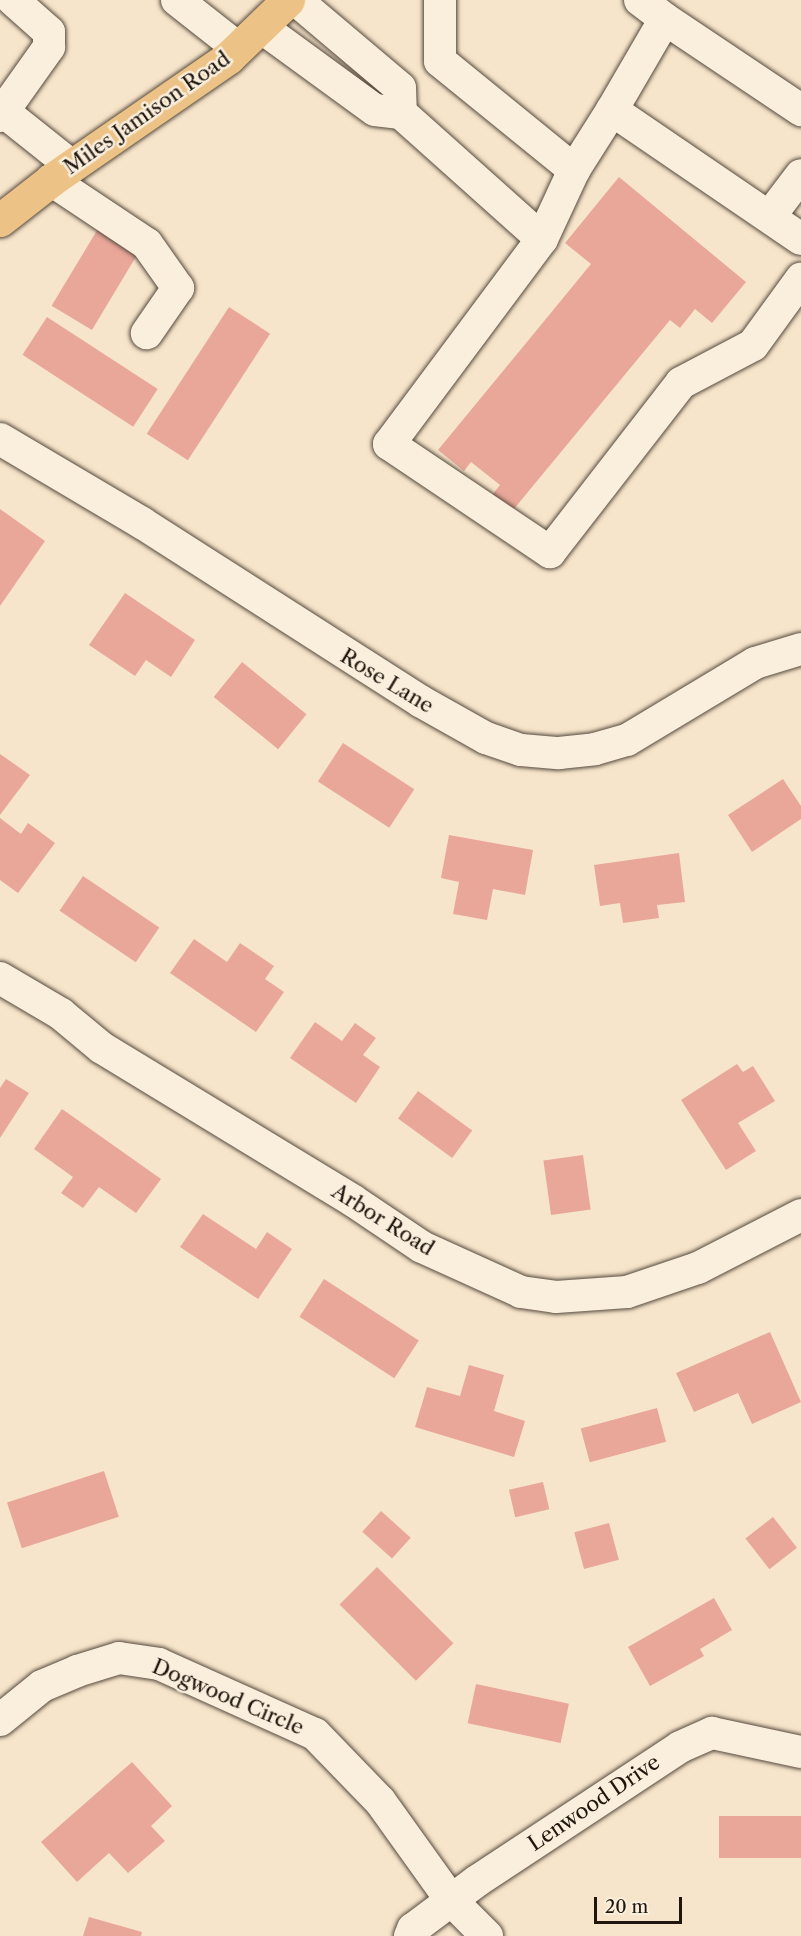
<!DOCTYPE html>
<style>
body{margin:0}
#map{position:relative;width:801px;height:1936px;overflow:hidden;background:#f7e5cb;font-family:"Libre Caslon Text",serif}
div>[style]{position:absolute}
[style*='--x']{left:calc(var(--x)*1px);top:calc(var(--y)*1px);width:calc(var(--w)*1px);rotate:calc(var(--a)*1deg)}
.building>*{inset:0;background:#e9a79a;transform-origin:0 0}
.roads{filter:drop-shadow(0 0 2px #554a3d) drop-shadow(0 0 2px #554a3d)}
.minor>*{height:32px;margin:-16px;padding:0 16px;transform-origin:16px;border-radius:16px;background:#faeedd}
.major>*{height:33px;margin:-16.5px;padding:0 16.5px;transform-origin:16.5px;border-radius:16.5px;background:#ecc286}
span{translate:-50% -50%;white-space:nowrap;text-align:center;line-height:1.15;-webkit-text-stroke:5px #faeedd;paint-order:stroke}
.street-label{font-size:21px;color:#1f170e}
.scale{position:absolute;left:594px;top:1897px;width:88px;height:27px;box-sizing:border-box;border:3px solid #1f170e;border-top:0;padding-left:8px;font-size:18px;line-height:21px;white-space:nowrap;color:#1f170e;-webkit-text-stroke:4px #faeedd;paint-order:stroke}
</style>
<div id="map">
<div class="building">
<div style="clip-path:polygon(619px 177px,746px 282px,712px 323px,695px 309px,680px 328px,670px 320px,504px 521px,484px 505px,500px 485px,471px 462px,464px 471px,438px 450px,591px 264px,565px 243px)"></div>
<div style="left:99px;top:227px;width:47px;height:92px;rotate:31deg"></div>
<div style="left:229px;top:307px;width:49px;height:151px;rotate:33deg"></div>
<div style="left:47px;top:317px;width:132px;height:45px;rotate:33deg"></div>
<div style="clip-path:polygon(0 509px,45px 541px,0 606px)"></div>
<div style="clip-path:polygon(125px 593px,195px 640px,171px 677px,146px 660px,135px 676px,89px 645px)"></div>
<div style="left:242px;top:662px;width:83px;height:45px;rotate:39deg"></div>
<div style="left:343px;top:743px;width:85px;height:46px;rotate:33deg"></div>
<div style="clip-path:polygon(0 754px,30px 775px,0 815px)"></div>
<div style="clip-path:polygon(783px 779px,801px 806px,801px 819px,752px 852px,728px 815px)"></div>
<div style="clip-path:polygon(0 818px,21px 834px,28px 823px,55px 843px,18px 893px,0 880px)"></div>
<div style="clip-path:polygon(449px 835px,533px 850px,525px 895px,493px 889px,487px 920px,453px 914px,459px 882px,441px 878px)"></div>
<div style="clip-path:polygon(679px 853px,685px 902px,657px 905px,659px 918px,623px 923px,620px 903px,600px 906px,594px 865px)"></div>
<div style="left:83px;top:876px;width:92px;height:42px;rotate:34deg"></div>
<div style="clip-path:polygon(194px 939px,227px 962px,240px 943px,274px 966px,265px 979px,284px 992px,256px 1032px,170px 973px)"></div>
<div style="clip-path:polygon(315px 1022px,342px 1041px,355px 1023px,376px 1038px,363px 1055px,380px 1067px,356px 1103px,290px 1058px)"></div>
<div style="clip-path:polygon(737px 1064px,743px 1072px,753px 1066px,775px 1101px,738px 1123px,756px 1151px,726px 1170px,681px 1100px)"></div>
<div style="clip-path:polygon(6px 1079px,29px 1093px,0 1138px,0 1088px)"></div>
<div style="left:418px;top:1091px;width:67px;height:34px;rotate:36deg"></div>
<div style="clip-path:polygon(62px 1109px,161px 1179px,136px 1213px,99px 1187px,83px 1208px,61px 1193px,73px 1177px,34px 1149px)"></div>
<div style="left:583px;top:1155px;width:55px;height:40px;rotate:82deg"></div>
<div style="clip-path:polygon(203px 1214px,256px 1249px,267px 1232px,292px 1249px,258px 1299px,180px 1247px)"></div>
<div style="left:324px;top:1279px;width:113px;height:45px;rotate:33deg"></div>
<div style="clip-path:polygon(770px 1332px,801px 1402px,752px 1424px,738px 1393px,694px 1412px,676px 1373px)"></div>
<div style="clip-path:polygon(469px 1365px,504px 1375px,494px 1411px,525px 1421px,514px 1457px,415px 1427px,427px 1387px,460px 1396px)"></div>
<div style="left:657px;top:1408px;width:35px;height:79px;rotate:75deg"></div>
<div style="left:104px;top:1471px;width:48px;height:102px;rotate:72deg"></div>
<div style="left:543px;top:1482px;width:28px;height:35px;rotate:77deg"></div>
<div style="left:381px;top:1511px;width:40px;height:28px;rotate:42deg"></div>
<div style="left:773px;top:1517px;width:39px;height:35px;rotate:52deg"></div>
<div style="left:609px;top:1523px;width:38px;height:36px;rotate:75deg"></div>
<div style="left:377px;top:1567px;width:108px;height:53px;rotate:45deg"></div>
<div style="clip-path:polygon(714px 1598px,732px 1630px,700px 1649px,704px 1656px,650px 1686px,628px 1647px)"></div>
<div style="left:476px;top:1684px;width:95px;height:40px;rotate:12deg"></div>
<div style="clip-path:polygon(132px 1762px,172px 1806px,151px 1826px,165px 1841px,128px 1873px,109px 1853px,77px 1882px,41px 1842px)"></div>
<div style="left:801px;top:1816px;width:42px;height:82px;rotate:90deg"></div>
<div style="clip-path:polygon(89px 1917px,142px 1932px,141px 1936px,83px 1936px)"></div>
</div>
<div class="roads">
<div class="minor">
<div style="--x:177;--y:0;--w:78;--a:38.2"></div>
<div style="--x:296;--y:0;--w:136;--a:40.2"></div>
<div style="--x:400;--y:88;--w:25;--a:88"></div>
<div style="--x:440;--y:0;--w:61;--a:90"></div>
<div style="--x:440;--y:61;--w:173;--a:39.1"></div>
<div style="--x:640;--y:0;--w:31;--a:37"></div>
<div style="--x:261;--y:27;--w:141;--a:36.1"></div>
<div style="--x:375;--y:110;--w:26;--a:7"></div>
<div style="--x:401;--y:113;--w:189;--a:41.8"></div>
<div style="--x:612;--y:110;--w:105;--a:-59.8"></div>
<div style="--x:665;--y:19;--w:164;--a:33.8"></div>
<div style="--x:4;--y:112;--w:87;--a:38.5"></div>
<div style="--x:0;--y:116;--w:85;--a:-54.6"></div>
<div style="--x:49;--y:47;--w:15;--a:-90"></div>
<div style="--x:49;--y:32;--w:48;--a:-138.4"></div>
<div style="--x:51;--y:180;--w:115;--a:33.7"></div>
<div style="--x:147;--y:244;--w:54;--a:54.8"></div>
<div style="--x:178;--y:288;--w:55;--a:124.6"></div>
<div style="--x:770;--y:216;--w:51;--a:-52.9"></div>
<div style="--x:801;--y:239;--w:229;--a:-145.7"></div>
<div style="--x:612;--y:110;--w:71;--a:122.3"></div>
<div style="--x:574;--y:170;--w:76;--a:114.9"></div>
<div style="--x:542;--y:239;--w:256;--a:126.7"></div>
<div style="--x:389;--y:444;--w:194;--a:33.9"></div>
<div style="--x:550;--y:552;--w:214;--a:-52.2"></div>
<div style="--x:681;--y:383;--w:81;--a:-27.8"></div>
<div style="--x:753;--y:345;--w:82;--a:-54"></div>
<div style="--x:0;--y:439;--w:165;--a:30.6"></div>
<div style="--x:142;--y:523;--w:330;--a:32.6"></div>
<div style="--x:420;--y:701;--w:76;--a:29.3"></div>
<div style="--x:486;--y:738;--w:37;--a:19"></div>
<div style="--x:521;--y:750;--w:38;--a:5"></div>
<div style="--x:559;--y:753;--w:36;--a:-6"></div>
<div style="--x:595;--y:749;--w:33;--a:-16"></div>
<div style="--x:627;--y:740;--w:149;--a:-31"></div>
<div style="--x:755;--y:663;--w:48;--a:-16.9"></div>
<div style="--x:0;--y:978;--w:71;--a:30.5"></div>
<div style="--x:61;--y:1014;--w:53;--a:39.7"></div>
<div style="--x:102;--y:1048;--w:293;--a:31.3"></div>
<div style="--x:352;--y:1200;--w:84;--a:33.9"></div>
<div style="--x:422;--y:1247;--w:109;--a:24.4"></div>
<div style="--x:521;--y:1292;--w:35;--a:8"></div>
<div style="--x:556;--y:1297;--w:71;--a:-4"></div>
<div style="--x:627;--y:1292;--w:75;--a:-18.7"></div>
<div style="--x:698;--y:1268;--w:116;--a:-27.2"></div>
<div style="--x:0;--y:1720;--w:54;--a:-39"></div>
<div style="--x:42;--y:1686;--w:38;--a:-23"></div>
<div style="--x:77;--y:1671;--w:44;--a:-17.2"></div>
<div style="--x:119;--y:1658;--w:40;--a:8.5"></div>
<div style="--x:159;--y:1664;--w:171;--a:24.2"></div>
<div style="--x:315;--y:1734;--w:93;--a:45.9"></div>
<div style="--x:380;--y:1801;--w:122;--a:54.4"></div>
<div style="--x:451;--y:1900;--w:51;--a:45"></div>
<div style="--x:410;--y:1936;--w:8;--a:-67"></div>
<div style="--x:413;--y:1929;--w:80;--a:-36.9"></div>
<div style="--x:477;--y:1881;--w:243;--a:-33.4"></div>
<div style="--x:680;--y:1747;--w:35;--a:-24"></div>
<div style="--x:712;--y:1733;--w:91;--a:12.1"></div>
</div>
<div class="major">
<div style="--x:0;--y:220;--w:65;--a:-38.1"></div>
<div style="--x:51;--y:180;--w:216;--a:-34.6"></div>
<div style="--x:229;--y:57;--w:82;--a:-44"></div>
</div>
</div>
<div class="street-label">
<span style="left:147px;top:113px;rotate:-35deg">Miles Jamison Road</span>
<span style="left:387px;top:681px;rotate:31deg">Rose Lane</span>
<span style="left:383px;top:1220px;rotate:32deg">Arbor Road</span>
<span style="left:228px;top:1697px;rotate:23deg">Dogwood Circle</span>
<span style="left:594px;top:1803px;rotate:-34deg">Lenwood Drive</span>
</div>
<div class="scale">20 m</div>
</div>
